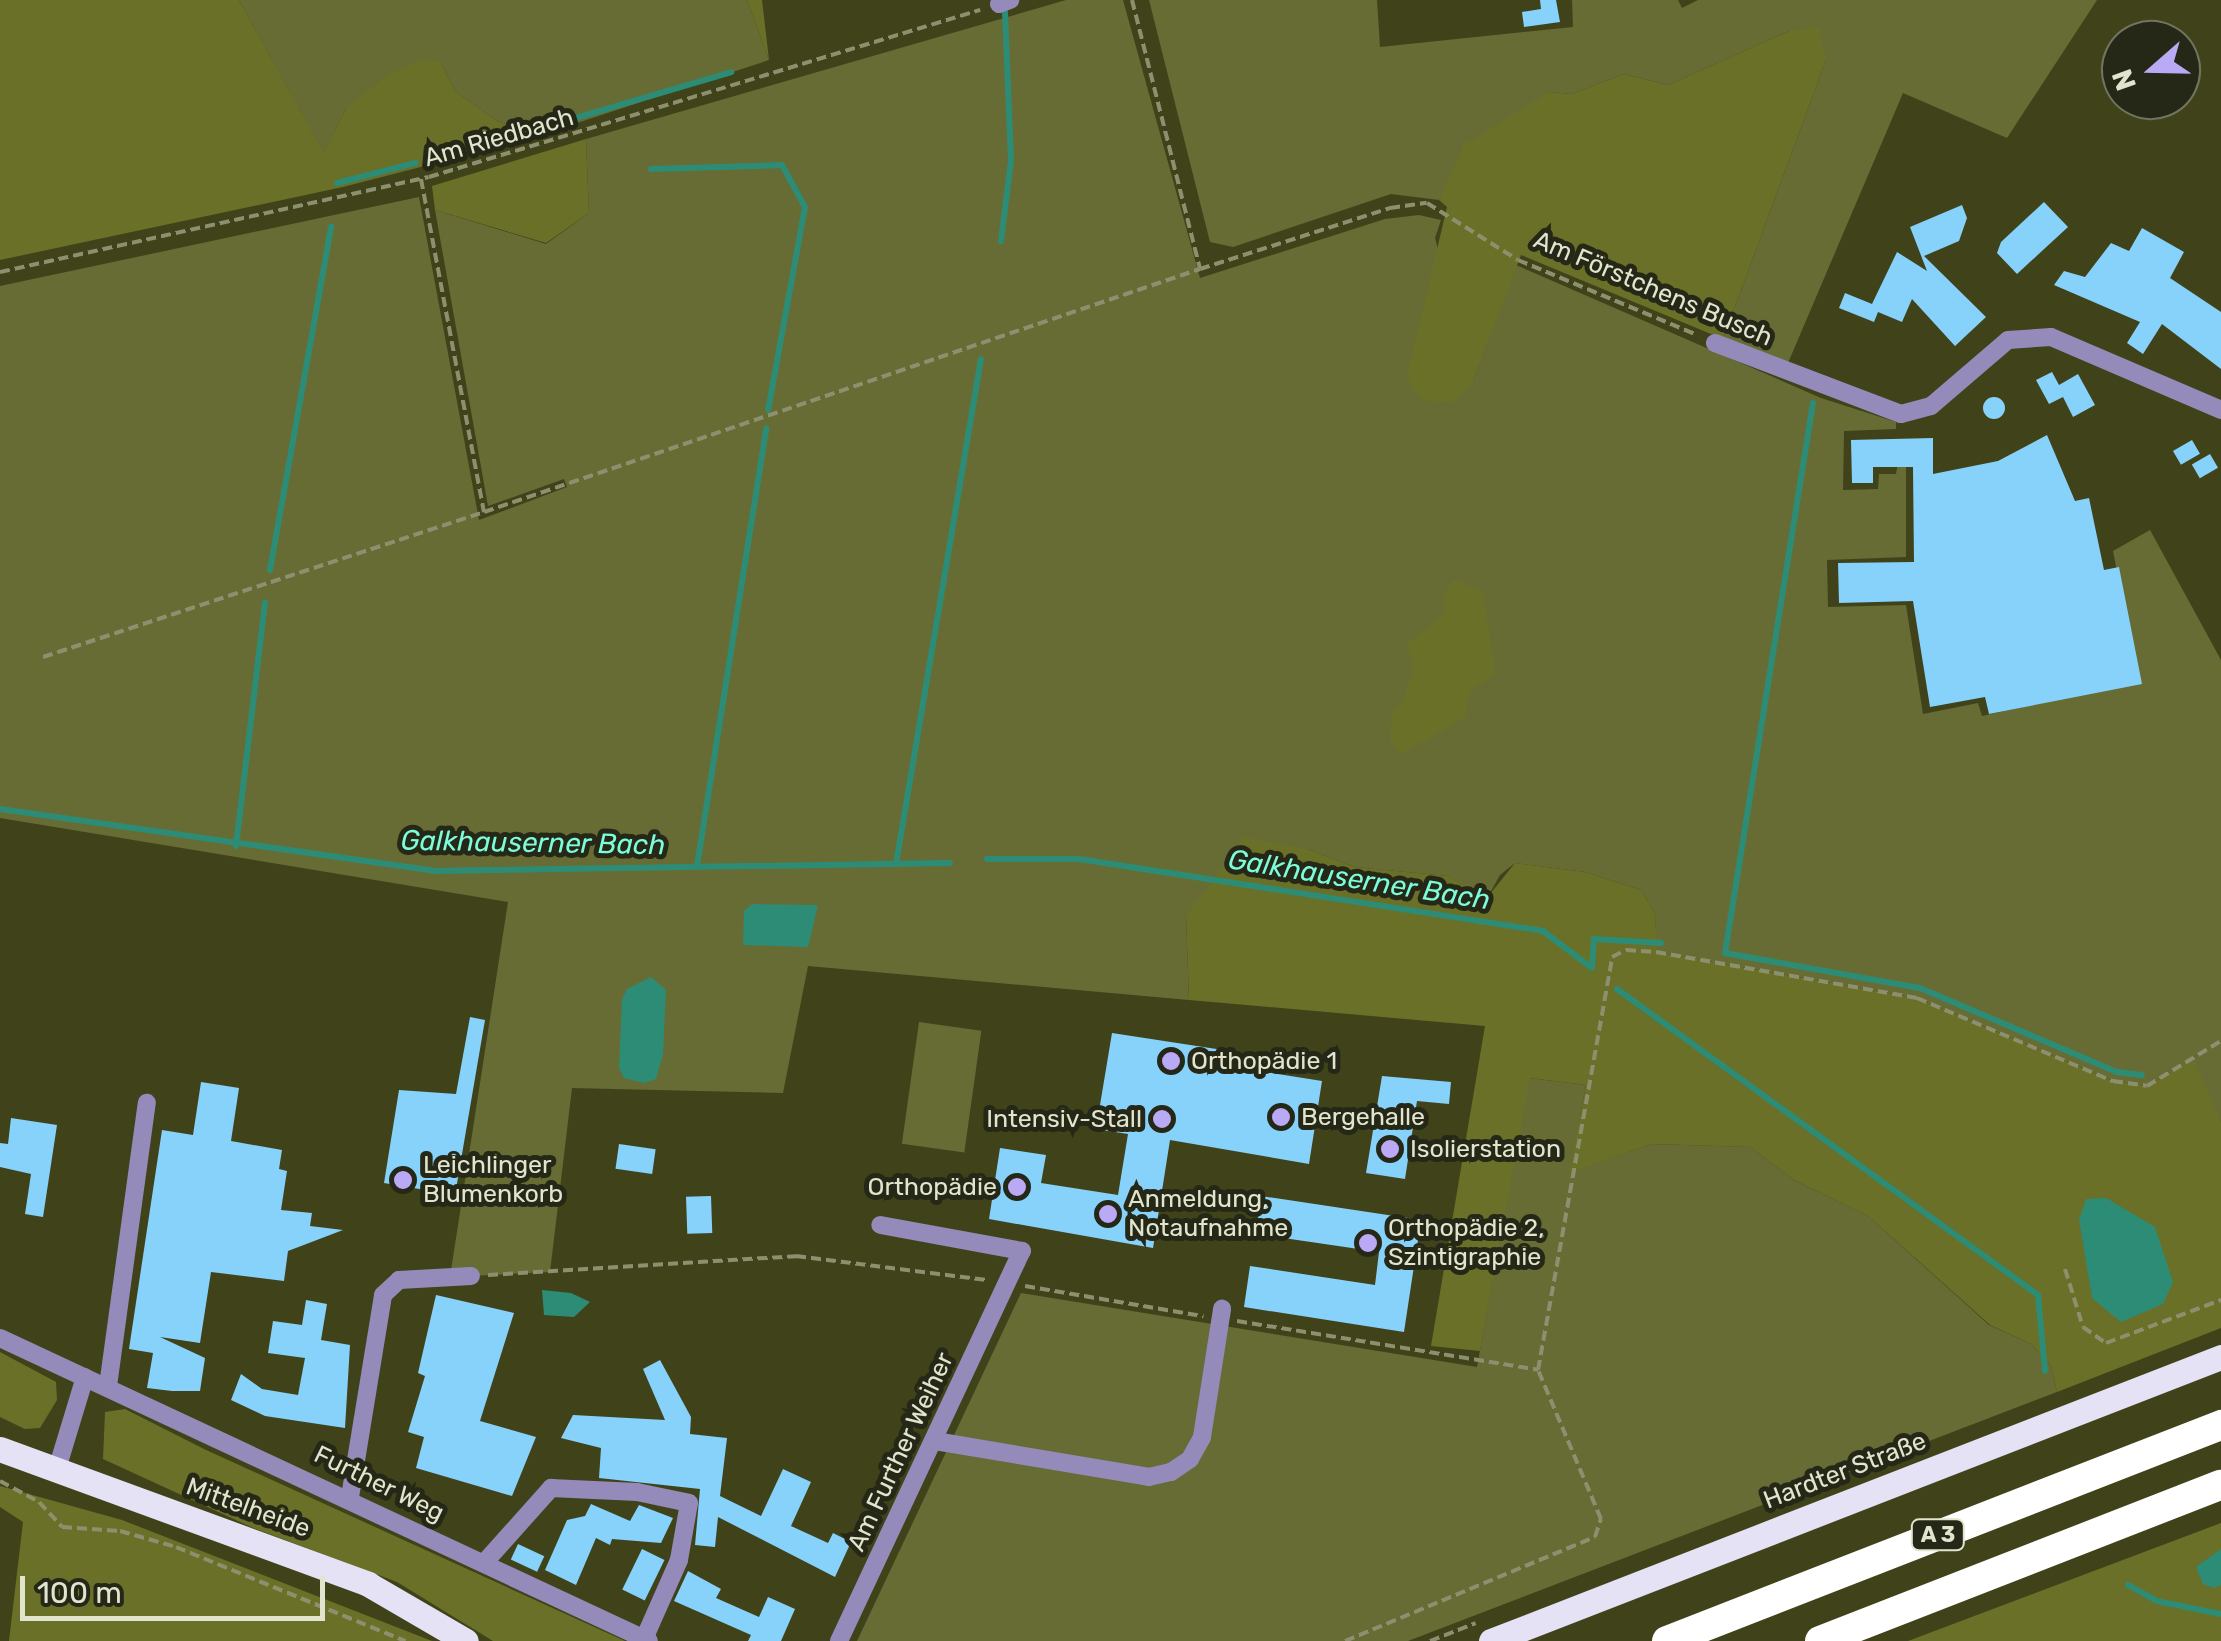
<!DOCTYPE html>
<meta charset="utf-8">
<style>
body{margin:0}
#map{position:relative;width:2221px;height:1641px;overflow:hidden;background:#40431a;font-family:Rubik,sans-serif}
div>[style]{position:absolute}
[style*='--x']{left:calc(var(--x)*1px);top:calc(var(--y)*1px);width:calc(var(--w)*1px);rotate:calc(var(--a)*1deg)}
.green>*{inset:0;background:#676c35;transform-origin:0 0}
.forest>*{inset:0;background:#6a7028}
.water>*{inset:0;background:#2d8c75}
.stream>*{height:6px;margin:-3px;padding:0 3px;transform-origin:3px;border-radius:3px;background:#2d8c75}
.building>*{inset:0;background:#87d2fb;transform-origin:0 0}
.round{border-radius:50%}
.path>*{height:4px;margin-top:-2px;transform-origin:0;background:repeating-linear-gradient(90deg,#8d906f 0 10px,transparent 0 15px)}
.minor>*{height:18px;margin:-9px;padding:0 9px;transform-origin:9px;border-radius:9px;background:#948bba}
.major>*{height:25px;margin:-12.5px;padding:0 12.5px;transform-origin:12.5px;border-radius:12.5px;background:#e5e2f5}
.highway>*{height:30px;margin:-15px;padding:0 15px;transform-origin:15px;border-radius:15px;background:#fff}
.dots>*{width:28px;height:28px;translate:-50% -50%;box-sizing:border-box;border:5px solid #262817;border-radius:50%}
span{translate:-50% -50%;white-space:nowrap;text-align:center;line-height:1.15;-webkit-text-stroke:10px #262817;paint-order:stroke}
.shield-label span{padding:2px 8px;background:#262817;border:2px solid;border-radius:8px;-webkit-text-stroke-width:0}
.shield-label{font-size:22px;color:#e2e5ce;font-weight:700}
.street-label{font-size:25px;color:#e2e5ce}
.poi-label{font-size:25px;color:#e2e5ce}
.left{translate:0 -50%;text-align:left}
.right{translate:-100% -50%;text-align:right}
.water-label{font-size:28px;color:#7dfcda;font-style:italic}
.north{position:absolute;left:2101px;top:20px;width:100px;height:100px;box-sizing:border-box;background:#262817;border:2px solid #717460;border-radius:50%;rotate:250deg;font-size:28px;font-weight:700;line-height:40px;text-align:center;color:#e2e5ce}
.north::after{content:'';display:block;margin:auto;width:35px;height:45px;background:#baaaf6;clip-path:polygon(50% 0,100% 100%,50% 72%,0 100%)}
.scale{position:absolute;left:20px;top:1576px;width:305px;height:45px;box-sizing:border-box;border:5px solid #e2e5ce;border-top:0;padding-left:12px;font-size:30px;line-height:35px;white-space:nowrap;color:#e2e5ce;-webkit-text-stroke:8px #262817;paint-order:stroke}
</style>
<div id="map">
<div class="green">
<div style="clip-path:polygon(239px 0,747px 0,769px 60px,522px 141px,517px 127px,497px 121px,455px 91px,441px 63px,345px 110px,324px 154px)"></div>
<div style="clip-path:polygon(1066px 0,1123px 0,1200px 278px,1385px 219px,1419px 215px,1441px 220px,1435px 238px,1473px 381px,1516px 265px,1821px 398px,1896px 422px,1896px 429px,1844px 431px,1843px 490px,1878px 489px,1879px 474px,1896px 474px,1898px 463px,1906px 464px,1906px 557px,1827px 560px,1828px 607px,1906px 605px,1923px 714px,1978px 703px,1982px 716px,2139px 682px,2113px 551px,2150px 530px,2221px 660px,2221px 1122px,2181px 1068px,2147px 1086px,2113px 1081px,1917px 998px,1656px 952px,1655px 914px,1641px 890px,1585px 872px,1515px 863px,1500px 875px,1486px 900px,1448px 876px,1355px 867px,1307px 849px,1186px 916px,1189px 1000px,808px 966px,783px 1093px,572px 1088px,550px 1272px,450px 1277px,508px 902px,0 818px,0 286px,419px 197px,479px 520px,567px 487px,564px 479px,488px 506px,435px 210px,546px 244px,589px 213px,586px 139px)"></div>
<div style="clip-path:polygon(1149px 0,1377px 0,1380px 47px,1573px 27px,1572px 0,1678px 0,1682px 8px,1698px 0,2097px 0,2007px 138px,1903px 93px,1788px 363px,1723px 339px,1826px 60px,1789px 31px,1668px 85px,1624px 74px,1572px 94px,1549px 92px,1449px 180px,1439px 200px,1391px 194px,1233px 247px,1210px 242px)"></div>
<div style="left:919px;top:1022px;width:63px;height:123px;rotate:8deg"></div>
<div style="clip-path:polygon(1529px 1078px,1586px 1085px,1570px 1172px,1652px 1144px,1750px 1147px,1794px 1180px,1868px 1216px,1989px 1325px,2031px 1344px,2051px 1365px,2057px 1392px,1408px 1641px,857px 1641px,1021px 1293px,1477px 1367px)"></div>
</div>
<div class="forest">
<div style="clip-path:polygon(0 0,239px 0,324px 153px,345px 110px,387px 75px,423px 59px,441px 63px,455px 91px,497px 121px,517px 127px,522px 141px,343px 187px,0 260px)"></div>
<div style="clip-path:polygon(747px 0,762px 0,769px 60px)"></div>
<div style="clip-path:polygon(1819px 27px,1826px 60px,1723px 339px,1521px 255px,1473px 381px,1454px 402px,1423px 401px,1407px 377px,1447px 207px,1439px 200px,1464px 145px,1549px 92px,1572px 94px,1624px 74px,1668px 85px,1789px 31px)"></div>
<div style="clip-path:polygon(586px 139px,589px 213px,546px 243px,435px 210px,432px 186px)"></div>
<div style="clip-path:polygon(1455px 579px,1483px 593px,1496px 674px,1470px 691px,1465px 718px,1401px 754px,1390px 741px,1392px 713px,1403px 701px,1413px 669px,1407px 644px,1443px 615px,1444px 593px)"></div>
<div style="clip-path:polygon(1244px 837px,1307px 849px,1355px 867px,1448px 876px,1486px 899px,1515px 863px,1585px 872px,1641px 890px,1655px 914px,1657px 952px,1917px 998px,2113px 1081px,2147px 1086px,2194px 1060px,2221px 1122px,2221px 1328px,2057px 1392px,2051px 1365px,2031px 1344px,1990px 1325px,1868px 1216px,1794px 1180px,1750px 1147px,1652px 1144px,1569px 1173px,1586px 1085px,1530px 1078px,1480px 1351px,1431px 1346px,1485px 1026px,1189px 1000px,1186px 916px)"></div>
<div style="clip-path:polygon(0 1352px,56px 1382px,57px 1400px,40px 1428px,25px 1429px,0 1417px)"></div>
<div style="clip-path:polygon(125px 1409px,204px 1449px,625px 1641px,493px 1641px,397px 1582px,251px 1527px,103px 1459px,105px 1412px)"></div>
<div style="clip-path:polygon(0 1486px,122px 1520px,432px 1641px,9px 1641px,23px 1522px,0 1507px)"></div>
<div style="clip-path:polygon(2221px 1523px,2221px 1641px,1908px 1641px)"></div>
</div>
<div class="water">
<div style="clip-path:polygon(752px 904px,818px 905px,808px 947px,743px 945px,744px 911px)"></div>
<div style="clip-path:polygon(651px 977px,666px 990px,663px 1054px,656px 1079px,644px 1083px,624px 1078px,619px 1068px,622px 999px,627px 989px)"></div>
<div style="clip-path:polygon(2106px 1198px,2155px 1227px,2173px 1282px,2163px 1304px,2121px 1322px,2092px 1298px,2079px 1220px,2086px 1199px)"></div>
<div style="clip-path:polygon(542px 1290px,571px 1293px,590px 1302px,574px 1317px,544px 1315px)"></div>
<div style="clip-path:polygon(2221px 1549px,2221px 1585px,2214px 1588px,2203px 1584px,2196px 1567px)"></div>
</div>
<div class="stream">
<div style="--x:480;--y:146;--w:262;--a:-16.4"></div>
<div style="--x:651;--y:169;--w:131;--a:-1.7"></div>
<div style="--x:782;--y:165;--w:48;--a:61.3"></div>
<div style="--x:805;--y:207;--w:206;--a:100.3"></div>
<div style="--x:337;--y:183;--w:81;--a:-14.4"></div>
<div style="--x:1001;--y:241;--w:81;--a:-82.9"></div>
<div style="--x:1011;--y:161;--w:149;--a:-92.3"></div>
<div style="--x:1813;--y:403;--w:557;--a:99.09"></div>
<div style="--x:1725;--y:953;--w:198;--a:10.2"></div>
<div style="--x:1920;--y:988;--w:214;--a:23.1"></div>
<div style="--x:2117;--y:1072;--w:25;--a:7"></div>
<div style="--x:270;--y:570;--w:349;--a:-79.9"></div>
<div style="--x:0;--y:809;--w:437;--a:8.1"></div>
<div style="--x:433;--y:871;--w:517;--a:-0.89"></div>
<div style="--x:236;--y:846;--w:245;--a:-83.2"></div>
<div style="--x:987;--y:859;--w:92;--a:0"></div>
<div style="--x:1079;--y:859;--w:470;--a:8.8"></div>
<div style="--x:1543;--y:931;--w:61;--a:37.1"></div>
<div style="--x:896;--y:864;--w:512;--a:-80.45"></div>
<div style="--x:697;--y:866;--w:443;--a:-81"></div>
<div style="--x:1592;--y:967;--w:28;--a:-86"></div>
<div style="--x:1594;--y:939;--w:67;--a:3.4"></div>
<div style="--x:1617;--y:989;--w:520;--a:36.01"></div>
<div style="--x:2038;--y:1295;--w:76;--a:84.7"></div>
<div style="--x:2128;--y:1585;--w:33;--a:29"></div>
<div style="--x:2157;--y:1601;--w:65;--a:11.5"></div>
</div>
<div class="building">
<div style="clip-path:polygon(1540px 0,1556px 0,1560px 22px,1524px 27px,1522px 12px,1541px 9px)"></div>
<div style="clip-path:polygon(2044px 202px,2068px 227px,2017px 274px,1997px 253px,2001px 242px)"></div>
<div style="clip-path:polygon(1962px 205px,1967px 218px,1959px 241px,1924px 256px,1986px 317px,1955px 346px,1912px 299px,1902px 322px,1878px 312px,1874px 322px,1839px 308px,1845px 293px,1872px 304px,1897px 252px,1927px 271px,1910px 227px)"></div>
<div style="clip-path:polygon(2142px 228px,2184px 252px,2170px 278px,2221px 312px,2221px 369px,2162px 324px,2143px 354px,2127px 343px,2140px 322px,2054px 285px,2064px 271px,2085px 277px,2111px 243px,2129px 251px)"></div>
<div style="clip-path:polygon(2052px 372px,2059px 385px,2078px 374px,2095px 405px,2073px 417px,2063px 397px,2049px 404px,2036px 380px)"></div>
<div class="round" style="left:1983px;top:397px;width:22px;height:22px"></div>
<div style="clip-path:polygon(2047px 435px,2075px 501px,2089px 498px,2104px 570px,2119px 567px,2142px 684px,1989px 714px,1985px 697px,1930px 707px,1913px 601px,1839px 603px,1838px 563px,1914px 562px,1913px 467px,1873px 467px,1873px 483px,1852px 483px,1851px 440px,1933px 438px,1933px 474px,1998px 461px)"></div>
<div style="left:2192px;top:440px;width:16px;height:22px;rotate:60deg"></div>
<div style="left:2210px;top:454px;width:16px;height:21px;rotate:60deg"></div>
<div style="clip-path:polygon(470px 1017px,485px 1020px,455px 1195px,384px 1183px,399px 1090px,456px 1094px)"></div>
<div style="clip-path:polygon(1112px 1033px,1236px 1052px,1233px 1067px,1322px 1081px,1309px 1164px,1170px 1140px,1153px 1248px,989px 1219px,1000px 1148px,1046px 1155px,1041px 1183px,1118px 1195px,1128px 1134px,1096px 1129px)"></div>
<div style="clip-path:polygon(1382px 1076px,1451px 1082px,1449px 1104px,1417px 1101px,1405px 1179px,1366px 1173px)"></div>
<div style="clip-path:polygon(201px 1082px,239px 1088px,231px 1141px,282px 1150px,279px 1169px,287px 1171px,281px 1210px,312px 1213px,310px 1226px,343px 1230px,288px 1251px,284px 1281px,211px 1272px,200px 1343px,160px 1337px,205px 1358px,200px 1391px,172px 1391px,147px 1388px,153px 1353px,129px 1349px,162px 1130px,193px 1135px)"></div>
<div style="clip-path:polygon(11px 1118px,57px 1125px,43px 1217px,25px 1214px,31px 1174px,0 1167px,0 1143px,8px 1144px)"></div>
<div style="left:619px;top:1144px;width:37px;height:25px;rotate:8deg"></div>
<div style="left:711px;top:1196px;width:37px;height:25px;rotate:88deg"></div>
<div style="clip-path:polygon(1261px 1196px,1421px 1220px,1404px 1332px,1244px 1307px,1250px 1266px,1375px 1285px,1379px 1252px,1256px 1234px)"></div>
<div style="clip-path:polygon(436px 1295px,514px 1313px,480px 1421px,536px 1437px,512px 1496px,416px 1468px,424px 1437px,408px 1432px,425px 1376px,418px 1373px)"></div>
<div style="clip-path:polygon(306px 1300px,327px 1304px,321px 1340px,350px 1345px,345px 1428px,265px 1416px,231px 1400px,241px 1374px,262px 1389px,298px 1395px,305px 1358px,268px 1353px,273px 1321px,302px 1325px)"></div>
<div style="clip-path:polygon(660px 1360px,691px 1417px,690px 1434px,727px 1438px,720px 1496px,761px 1516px,783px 1469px,811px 1482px,791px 1526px,828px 1543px,833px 1533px,851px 1542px,835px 1577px,718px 1517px,715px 1547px,695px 1545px,700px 1489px,599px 1478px,601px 1448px,561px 1438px,573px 1415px,665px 1420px,643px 1369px)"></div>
<div style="clip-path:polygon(591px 1504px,630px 1521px,639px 1505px,673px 1518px,661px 1543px,612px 1539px,610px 1545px,596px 1538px,576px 1585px,545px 1570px,567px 1520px,585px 1516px)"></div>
<div style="left:518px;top:1544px;width:29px;height:17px;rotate:25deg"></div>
<div style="left:642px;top:1549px;width:25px;height:45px;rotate:26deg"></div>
<div style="clip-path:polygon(688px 1571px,721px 1589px,716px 1598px,759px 1617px,768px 1597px,795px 1609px,781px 1641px,748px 1641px,751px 1635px,674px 1601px)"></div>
</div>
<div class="path">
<div style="--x:1132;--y:0;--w:277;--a:75.8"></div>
<div style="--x:1200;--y:269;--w:200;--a:-17.8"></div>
<div style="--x:1390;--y:208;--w:37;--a:-8"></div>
<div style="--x:1427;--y:203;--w:107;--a:32.1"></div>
<div style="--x:1518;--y:260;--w:194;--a:22.7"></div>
<div style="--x:421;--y:179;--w:339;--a:79.3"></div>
<div style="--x:484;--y:512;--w:756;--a:-18.75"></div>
<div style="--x:0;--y:272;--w:439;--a:-12.5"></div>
<div style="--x:429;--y:177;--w:576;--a:-16.86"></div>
<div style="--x:43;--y:657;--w:464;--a:-18.2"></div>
<div style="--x:2065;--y:1269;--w:61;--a:72.8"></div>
<div style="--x:2083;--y:1327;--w:28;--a:35"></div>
<div style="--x:2106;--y:1343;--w:123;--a:-20.5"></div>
<div style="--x:488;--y:1275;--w:309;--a:-3.5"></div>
<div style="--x:796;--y:1256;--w:192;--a:7.2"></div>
<div style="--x:1025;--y:1286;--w:181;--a:9.6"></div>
<div style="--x:1237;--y:1321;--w:305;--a:9.2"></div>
<div style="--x:0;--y:1481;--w:44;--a:28.3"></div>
<div style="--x:39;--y:1502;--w:34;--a:47"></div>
<div style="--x:62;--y:1527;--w:58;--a:3.9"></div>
<div style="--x:120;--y:1531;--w:58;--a:15.9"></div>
<div style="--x:176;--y:1547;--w:248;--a:22.3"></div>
<div style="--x:1345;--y:1641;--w:271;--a:-22.6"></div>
<div style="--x:1595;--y:1537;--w:19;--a:-72"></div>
<div style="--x:1601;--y:1519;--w:162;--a:-112.9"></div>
<div style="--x:1538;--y:1370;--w:420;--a:-79.8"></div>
<div style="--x:1612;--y:957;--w:16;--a:-27"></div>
<div style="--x:1626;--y:950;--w:30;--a:4"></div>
<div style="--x:1656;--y:952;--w:265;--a:10"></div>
<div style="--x:1917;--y:998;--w:213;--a:23"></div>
<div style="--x:2113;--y:1081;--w:34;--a:8"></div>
<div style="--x:2147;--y:1086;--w:87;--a:-31.3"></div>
<div style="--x:1430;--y:1641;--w:49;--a:-21.4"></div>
</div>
<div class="minor">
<div style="--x:999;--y:4;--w:12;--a:-20"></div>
<div style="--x:1715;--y:343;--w:199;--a:20.9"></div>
<div style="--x:1901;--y:414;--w:31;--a:-15"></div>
<div style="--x:1931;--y:406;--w:101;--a:-40.6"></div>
<div style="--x:2008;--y:340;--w:43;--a:-4"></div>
<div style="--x:2051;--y:337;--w:185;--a:23.2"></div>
<div style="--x:0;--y:1338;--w:716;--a:25.03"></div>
<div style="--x:108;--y:1386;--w:286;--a:-82.2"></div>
<div style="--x:935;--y:1441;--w:217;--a:9.5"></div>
<div style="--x:1149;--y:1477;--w:23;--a:-13"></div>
<div style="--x:1171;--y:1472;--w:23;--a:-34"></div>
<div style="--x:1190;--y:1459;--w:25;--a:-61"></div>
<div style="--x:1202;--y:1437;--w:130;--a:-81.1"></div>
<div style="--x:57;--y:1469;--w:96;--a:-73.1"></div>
<div style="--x:350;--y:1497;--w:205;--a:-80.7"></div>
<div style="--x:383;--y:1295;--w:22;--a:-43"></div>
<div style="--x:399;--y:1280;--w:72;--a:-3.2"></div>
<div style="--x:484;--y:1563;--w:101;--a:-48.2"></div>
<div style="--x:551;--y:1488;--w:86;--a:2.7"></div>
<div style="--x:637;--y:1492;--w:53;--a:11.9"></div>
<div style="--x:689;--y:1503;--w:58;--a:100"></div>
<div style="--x:679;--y:1560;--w:86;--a:113.9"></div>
<div style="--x:839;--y:1641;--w:431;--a:-64.9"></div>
<div style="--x:1022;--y:1251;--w:144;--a:-169.6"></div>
</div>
<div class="major">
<div style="--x:0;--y:1449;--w:392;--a:20.1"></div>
<div style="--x:368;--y:1584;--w:113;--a:30.2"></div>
<div style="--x:1491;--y:1641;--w:783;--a:-21.26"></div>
</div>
<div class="highway">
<div style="--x:1667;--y:1641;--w:595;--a:-21.3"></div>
<div style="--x:1820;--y:1641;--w:430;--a:-21.3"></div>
</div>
<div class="dots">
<div style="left:1171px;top:1061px;background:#baaaf6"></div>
<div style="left:1281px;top:1117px;background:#baaaf6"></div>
<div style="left:1162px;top:1119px;background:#baaaf6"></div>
<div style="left:1390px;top:1149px;background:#baaaf6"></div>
<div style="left:403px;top:1180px;background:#baaaf6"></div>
<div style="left:1017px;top:1187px;background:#baaaf6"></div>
<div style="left:1108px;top:1214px;background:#baaaf6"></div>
<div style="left:1368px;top:1243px;background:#baaaf6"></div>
</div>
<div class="shield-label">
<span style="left:1938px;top:1535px">A 3</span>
</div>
<div class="street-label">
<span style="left:499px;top:138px;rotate:-16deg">Am Riedbach</span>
<span style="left:1653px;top:289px;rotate:23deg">Am Förstchens Busch</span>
<span style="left:901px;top:1452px;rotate:-65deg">Am Further Weiher</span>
<span style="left:1845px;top:1471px;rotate:-21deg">Hardter Straße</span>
<span style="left:379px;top:1484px;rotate:26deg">Further Weg</span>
<span style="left:248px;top:1508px;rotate:20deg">Mittelheide</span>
</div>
<div class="poi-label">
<span class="left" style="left:1191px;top:1061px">Orthopädie 1</span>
<span class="left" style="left:1301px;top:1117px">Bergehalle</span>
<span class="right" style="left:1142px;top:1119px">Intensiv-Stall</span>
<span class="left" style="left:1410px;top:1149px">Isolierstation</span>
<span class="left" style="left:423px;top:1180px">Leichlinger<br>Blumenkorb</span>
<span class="right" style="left:997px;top:1187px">Orthopädie</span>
<span class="left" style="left:1128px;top:1214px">Anmeldung,<br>Notaufnahme</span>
<span class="left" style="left:1388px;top:1243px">Orthopädie 2,<br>Szintigraphie</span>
</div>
<div class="water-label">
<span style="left:533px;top:843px;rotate:1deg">Galkhauserner Bach</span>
<span style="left:1359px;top:880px;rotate:9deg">Galkhauserner Bach</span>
</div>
<div class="north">N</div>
<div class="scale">100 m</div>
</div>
